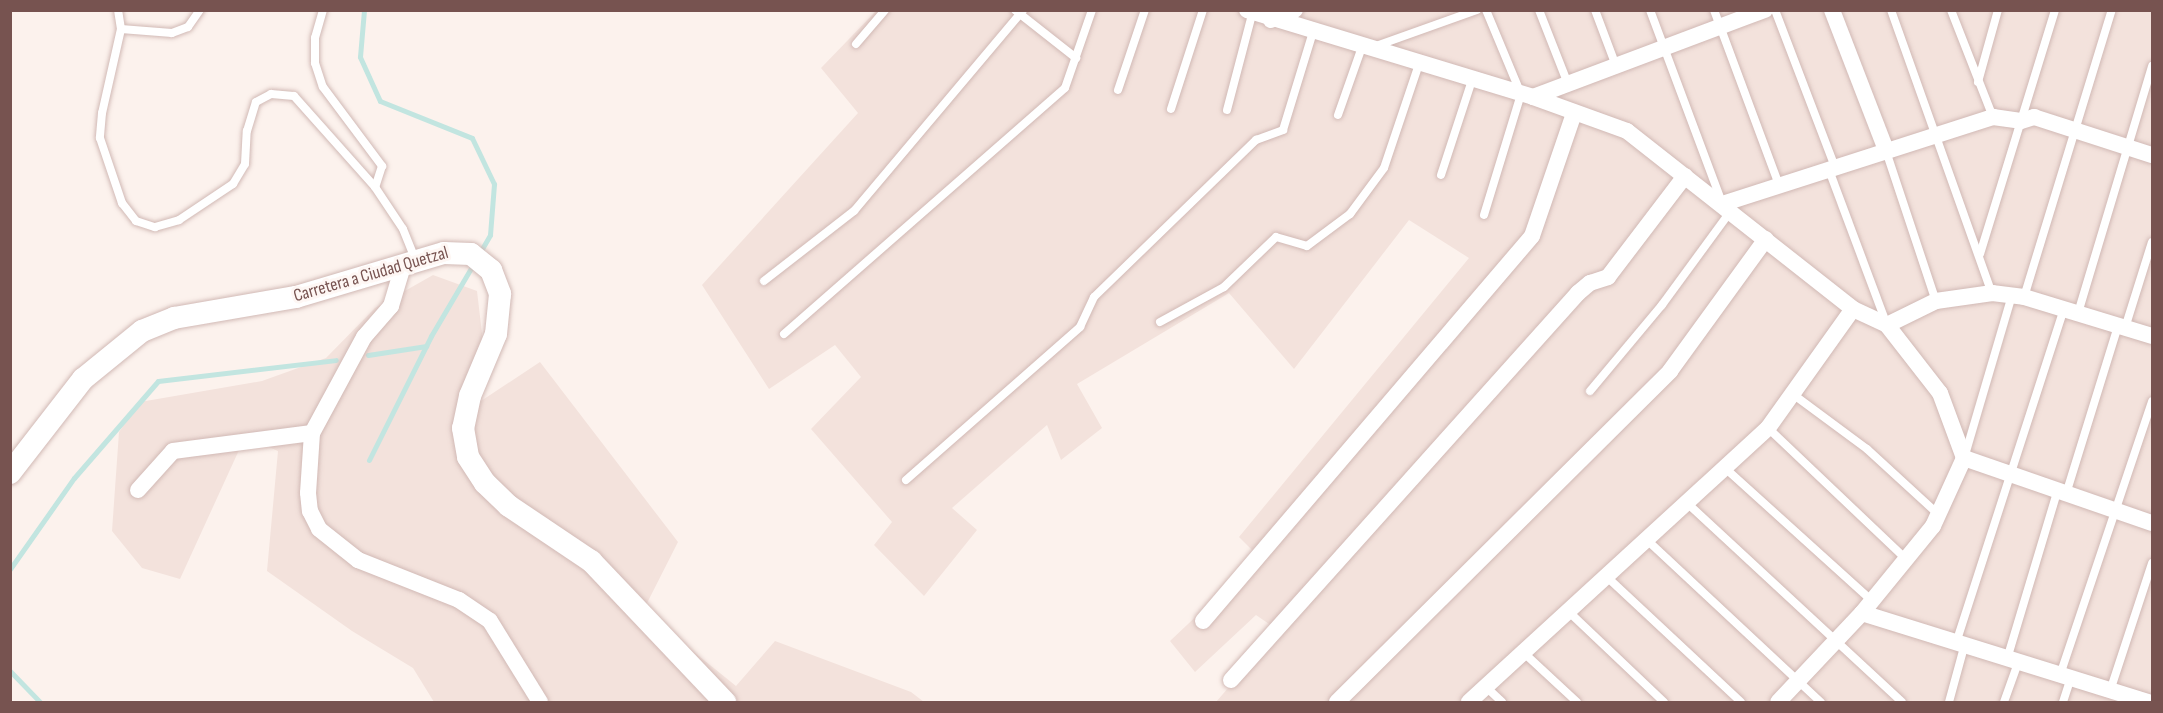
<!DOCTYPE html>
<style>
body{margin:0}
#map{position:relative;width:2163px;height:713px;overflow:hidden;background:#fcf2ed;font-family:"Sofia Sans Condensed",sans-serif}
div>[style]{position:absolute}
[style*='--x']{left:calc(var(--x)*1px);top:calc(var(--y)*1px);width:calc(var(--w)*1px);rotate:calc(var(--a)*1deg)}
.residential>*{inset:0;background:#f3e2dc}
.stream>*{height:5px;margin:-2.5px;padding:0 2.5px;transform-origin:2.5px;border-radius:2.5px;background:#c2e5e0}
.roads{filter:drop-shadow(0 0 2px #d1b9b5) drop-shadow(0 0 2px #d1b9b5)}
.lane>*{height:8px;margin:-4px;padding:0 4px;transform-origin:4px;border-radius:4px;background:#fff}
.street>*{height:16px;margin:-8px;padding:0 8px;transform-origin:8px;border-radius:8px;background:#fff}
.secondary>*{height:22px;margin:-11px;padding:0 11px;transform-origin:11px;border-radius:11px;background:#fff}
span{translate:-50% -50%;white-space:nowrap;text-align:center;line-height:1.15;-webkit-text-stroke:6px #fef7f4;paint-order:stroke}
.street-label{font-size:18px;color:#775350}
.frame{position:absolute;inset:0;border:12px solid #775350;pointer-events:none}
</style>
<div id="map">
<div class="residential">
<div style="clip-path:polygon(876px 11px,2152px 11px,2152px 702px,1216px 702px,1278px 630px,1256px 615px,1195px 672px,1170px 641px,1259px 557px,1239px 537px,1469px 258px,1409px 220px,1294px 369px,1229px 293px,1077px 384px,1102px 428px,1061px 460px,1047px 425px,952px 508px,977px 530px,924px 596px,874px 545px,892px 522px,811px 429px,861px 377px,835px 345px,769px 389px,702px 285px,858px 113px,821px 68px)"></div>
<div style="clip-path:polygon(433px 275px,477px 291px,483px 342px,478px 403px,540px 362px,678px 542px,643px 611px,736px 686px,775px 641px,911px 692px,924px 702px,434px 702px,413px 668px,352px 631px,267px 571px,278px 451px,245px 437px,180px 579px,142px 568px,112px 531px,119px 432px,140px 402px,262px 381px,326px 358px,375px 308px)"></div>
</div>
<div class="stream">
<div style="--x:364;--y:10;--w:47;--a:94.9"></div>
<div style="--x:360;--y:57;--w:48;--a:65.6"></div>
<div style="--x:380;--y:101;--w:99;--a:21.9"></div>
<div style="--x:472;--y:138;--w:51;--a:64.4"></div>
<div style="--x:494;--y:184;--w:51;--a:94.5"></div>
<div style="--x:490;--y:235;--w:20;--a:120"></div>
<div style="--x:368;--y:355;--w:59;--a:-8.8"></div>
<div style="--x:369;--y:460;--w:139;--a:-63.4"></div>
<div style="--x:431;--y:336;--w:85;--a:-59.5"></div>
<div style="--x:10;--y:569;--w:111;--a:-54.9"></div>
<div style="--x:74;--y:478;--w:128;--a:-49.1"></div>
<div style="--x:158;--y:381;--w:179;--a:-6.7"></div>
<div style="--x:10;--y:671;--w:43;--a:45.9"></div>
</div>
<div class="roads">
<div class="lane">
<div style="--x:118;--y:10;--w:19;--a:81"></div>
<div style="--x:121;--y:29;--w:86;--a:102.7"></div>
<div style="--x:102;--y:113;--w:25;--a:95"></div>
<div style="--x:100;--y:138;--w:69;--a:71.3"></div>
<div style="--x:122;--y:203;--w:23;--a:52"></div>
<div style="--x:136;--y:221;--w:20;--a:18"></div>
<div style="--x:155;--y:227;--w:25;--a:-16"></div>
<div style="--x:179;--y:220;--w:65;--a:-33.7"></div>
<div style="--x:233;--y:184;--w:23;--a:-59"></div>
<div style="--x:245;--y:164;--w:33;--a:-87"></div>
<div style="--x:247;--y:131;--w:30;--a:-73"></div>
<div style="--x:256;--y:102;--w:17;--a:-28"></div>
<div style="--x:271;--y:94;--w:23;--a:5"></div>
<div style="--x:294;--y:96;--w:122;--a:48.3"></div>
<div style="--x:375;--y:187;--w:50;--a:56.3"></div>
<div style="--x:403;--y:229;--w:35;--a:68"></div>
<div style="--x:323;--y:10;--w:29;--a:106"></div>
<div style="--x:315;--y:38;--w:25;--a:90"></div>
<div style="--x:315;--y:63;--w:25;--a:72"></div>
<div style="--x:323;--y:87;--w:99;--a:53.2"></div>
<div style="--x:382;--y:166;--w:22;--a:108"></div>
<div style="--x:1015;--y:10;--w:78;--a:38.2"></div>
<div style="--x:1539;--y:10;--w:79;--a:68.6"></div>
<div style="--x:1595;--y:10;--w:60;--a:69.4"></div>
<div style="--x:1650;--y:10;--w:203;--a:69.5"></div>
<div style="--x:1714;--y:10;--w:187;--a:69.6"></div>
<div style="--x:1775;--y:10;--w:168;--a:69.1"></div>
<div style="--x:1891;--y:10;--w:300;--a:70.4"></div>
<div style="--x:1951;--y:10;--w:115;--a:68.6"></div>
<div style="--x:121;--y:29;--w:51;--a:4.5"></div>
<div style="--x:172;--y:33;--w:17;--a:-21"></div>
<div style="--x:188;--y:27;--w:21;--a:-55"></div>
<div style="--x:856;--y:44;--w:45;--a:-49.5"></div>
<div style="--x:1376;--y:46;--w:107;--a:-19.6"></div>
<div style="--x:1978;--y:82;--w:75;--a:-74.5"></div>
<div style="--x:1118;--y:90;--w:84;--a:-71.4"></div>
<div style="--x:1171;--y:109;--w:104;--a:-72.1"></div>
<div style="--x:1227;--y:110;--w:102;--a:-75.3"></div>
<div style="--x:1338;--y:115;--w:72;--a:-70.6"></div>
<div style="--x:1886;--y:151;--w:158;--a:71.6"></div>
<div style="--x:1829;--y:170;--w:165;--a:69.5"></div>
<div style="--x:1441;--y:175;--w:100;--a:-71.9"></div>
<div style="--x:1484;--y:215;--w:127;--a:-73"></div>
<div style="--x:1521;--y:94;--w:91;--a:-112.6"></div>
<div style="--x:1980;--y:254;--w:255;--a:-72.9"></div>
<div style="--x:764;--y:281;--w:114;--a:-37.9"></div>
<div style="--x:854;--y:211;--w:263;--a:-49.9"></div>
<div style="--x:2024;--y:297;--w:300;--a:-73"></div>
<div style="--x:2078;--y:313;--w:258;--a:-73.3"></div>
<div style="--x:1160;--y:322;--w:73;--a:-28.7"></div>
<div style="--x:1224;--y:287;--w:72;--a:-43.9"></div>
<div style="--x:1276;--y:237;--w:32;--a:16"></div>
<div style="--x:1307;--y:246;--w:54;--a:-36.7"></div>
<div style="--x:1350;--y:214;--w:57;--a:-53.5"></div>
<div style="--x:1384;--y:168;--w:110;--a:-71.4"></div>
<div style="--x:2125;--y:328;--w:90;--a:-72.6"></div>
<div style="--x:784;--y:334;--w:373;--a:-41.2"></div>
<div style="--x:1065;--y:88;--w:83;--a:-70.9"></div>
<div style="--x:1590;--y:391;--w:112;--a:-50.1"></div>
<div style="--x:1662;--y:305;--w:115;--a:-53.8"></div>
<div style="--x:1794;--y:395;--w:91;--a:36.5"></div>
<div style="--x:1867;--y:449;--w:96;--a:42.5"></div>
<div style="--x:1768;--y:428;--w:190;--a:43.5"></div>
<div style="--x:1965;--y:455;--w:167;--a:-73.6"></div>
<div style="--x:1725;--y:468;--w:198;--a:42.1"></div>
<div style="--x:906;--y:480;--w:232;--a:-41.3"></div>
<div style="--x:1080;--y:327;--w:33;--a:-65"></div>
<div style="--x:1094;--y:297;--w:226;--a:-44.1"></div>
<div style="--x:1256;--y:140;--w:29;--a:-20"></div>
<div style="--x:1283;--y:130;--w:102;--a:-73"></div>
<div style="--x:2066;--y:494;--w:176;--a:-72.8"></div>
<div style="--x:1686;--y:502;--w:294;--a:42.8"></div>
<div style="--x:1647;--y:540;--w:238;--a:43"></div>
<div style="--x:1607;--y:577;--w:183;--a:43"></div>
<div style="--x:1569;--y:612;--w:131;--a:43.5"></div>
<div style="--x:1956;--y:643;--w:351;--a:-72.1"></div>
<div style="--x:1524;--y:653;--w:72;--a:42.8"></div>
<div style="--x:2007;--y:659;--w:174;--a:-73.3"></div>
<div style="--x:2060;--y:675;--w:289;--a:-71.4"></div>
<div style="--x:1486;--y:687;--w:22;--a:43"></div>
<div style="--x:2110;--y:691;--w:135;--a:-71.8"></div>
<div style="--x:1949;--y:702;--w:57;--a:-74.7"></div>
<div style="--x:2004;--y:702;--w:41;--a:-70.3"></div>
<div style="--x:2063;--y:702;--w:25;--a:-72"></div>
</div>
<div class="street">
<div style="--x:1247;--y:10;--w:299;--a:16.9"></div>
<div style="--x:1533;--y:97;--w:100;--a:19.9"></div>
<div style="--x:1627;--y:131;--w:288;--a:38.2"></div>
<div style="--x:1853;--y:309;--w:38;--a:25"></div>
<div style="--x:1887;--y:325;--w:86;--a:52.1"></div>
<div style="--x:1940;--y:393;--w:69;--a:69.7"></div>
<div style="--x:1964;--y:458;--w:75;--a:114.5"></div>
<div style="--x:1933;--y:526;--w:112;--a:129.2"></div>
<div style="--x:1862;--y:613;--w:122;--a:133.3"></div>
<div style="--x:1832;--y:10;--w:150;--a:68.9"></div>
<div style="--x:1271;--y:20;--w:26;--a:-23"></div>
<div style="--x:1533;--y:97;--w:248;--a:-20.6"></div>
<div style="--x:1722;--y:204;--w:285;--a:-17.8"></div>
<div style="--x:1993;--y:117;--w:28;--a:8"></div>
<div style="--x:2021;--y:121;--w:14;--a:-17"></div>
<div style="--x:2034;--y:117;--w:124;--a:17.9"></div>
<div style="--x:403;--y:266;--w:42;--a:106.7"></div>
<div style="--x:391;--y:306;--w:41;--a:131.1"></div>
<div style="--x:364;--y:337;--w:109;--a:118.4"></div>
<div style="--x:312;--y:433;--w:60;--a:93.8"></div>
<div style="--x:308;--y:493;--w:18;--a:84"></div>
<div style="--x:310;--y:511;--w:20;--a:63"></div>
<div style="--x:319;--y:529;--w:50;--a:38.5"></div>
<div style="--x:358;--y:560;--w:109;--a:21.6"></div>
<div style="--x:459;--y:600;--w:37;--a:34"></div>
<div style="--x:490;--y:621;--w:95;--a:58.3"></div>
<div style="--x:1887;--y:325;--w:55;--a:-26.1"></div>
<div style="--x:1936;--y:301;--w:57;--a:-8.1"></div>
<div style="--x:1992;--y:293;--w:32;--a:7"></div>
<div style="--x:2024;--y:297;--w:134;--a:16.9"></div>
<div style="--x:1964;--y:458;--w:199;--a:19.1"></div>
<div style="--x:138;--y:490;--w:52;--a:-48.1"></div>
<div style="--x:173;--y:451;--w:140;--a:-7.4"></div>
<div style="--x:1862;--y:613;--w:300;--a:17.3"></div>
<div style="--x:1203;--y:621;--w:506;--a:-49.48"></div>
<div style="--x:1532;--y:236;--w:130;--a:-71.1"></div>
<div style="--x:1231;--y:680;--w:520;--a:-48.12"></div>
<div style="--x:1578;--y:293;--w:16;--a:-40"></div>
<div style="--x:1590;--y:283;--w:19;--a:-18"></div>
<div style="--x:1608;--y:277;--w:127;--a:-52.7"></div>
<div style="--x:1337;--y:702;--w:470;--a:-44.8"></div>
<div style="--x:1670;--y:371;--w:163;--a:-54"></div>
<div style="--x:1469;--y:702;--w:406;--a:-42.5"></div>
<div style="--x:1768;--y:428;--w:146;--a:-54.5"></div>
</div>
<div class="secondary">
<div style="--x:10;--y:473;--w:119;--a:-52.2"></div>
<div style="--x:83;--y:379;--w:76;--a:-39.1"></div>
<div style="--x:142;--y:331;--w:35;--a:-22"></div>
<div style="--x:174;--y:318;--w:124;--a:-9.8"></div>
<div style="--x:296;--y:297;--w:154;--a:-16.6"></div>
<div style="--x:444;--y:253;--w:27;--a:2"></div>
<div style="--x:471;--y:254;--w:26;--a:39"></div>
<div style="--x:491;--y:270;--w:26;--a:69"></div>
<div style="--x:500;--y:294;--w:40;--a:95.7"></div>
<div style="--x:496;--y:334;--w:67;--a:112.8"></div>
<div style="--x:470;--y:396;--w:33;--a:102"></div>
<div style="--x:463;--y:428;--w:29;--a:80"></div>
<div style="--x:468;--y:457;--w:31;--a:57"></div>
<div style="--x:485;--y:483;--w:33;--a:44"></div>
<div style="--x:509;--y:506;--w:99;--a:33.9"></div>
<div style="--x:591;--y:561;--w:195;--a:46.5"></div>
</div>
</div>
<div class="street-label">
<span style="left:371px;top:275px;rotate:-16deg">Carretera a Ciudad Quetzal</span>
</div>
<div class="frame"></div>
</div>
